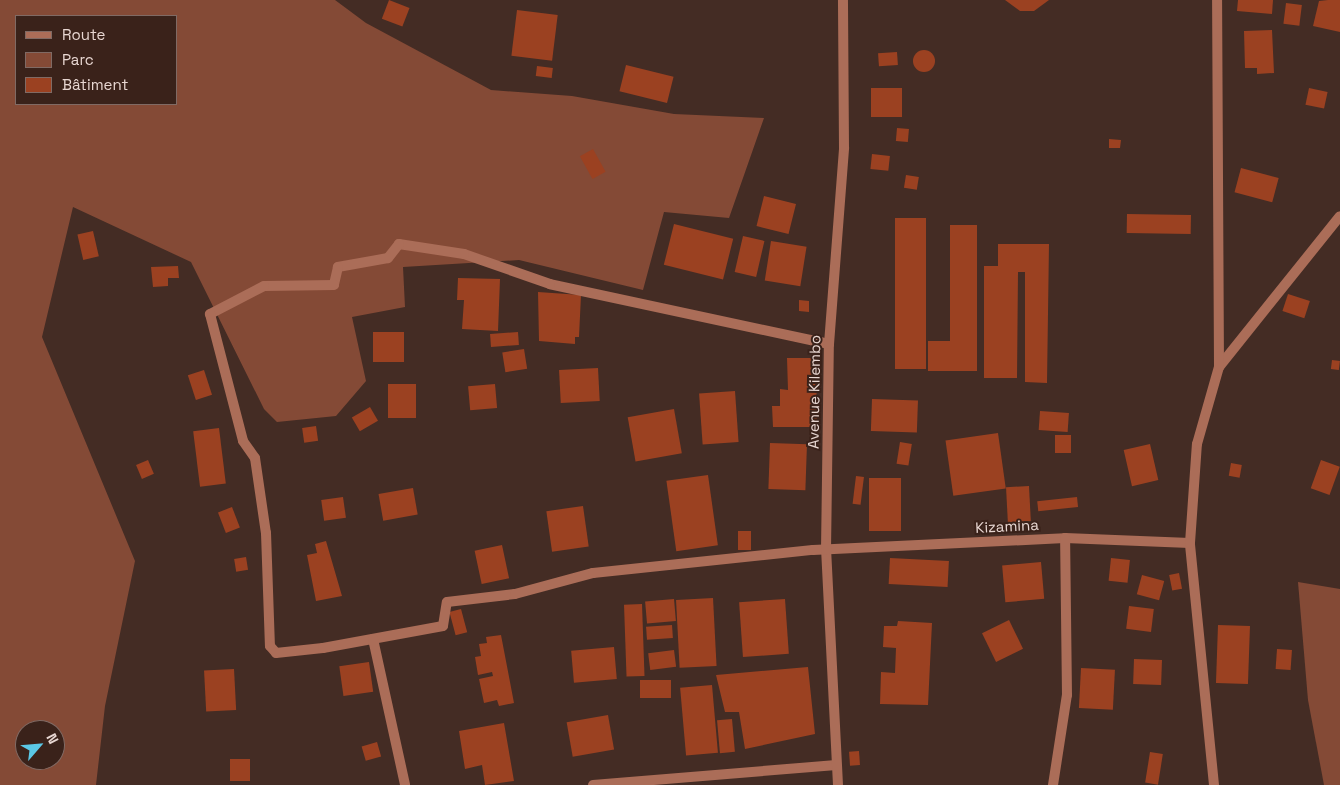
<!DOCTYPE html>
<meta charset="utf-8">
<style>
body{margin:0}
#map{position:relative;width:1340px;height:785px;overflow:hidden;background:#442c24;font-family:"Space Grotesk",sans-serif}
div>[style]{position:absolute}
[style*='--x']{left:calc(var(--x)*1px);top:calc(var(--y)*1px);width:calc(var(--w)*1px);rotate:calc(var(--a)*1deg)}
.green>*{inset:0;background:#844a36}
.building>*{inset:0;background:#9b4121;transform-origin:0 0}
.round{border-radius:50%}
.service>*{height:10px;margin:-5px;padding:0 5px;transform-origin:5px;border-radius:5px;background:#ab6d58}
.minor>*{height:10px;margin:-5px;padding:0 5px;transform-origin:5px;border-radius:5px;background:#ab6d58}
span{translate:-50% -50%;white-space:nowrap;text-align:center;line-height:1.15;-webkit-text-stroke:4px #3a221a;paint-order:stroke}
.street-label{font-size:15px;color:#e8d7d2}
.legend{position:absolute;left:15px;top:15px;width:162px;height:90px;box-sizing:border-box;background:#3a221a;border:1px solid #806a64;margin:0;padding:6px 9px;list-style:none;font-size:15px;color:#e8d7d2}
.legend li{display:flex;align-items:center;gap:10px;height:25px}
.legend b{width:25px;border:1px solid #806a64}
.north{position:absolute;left:15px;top:720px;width:50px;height:50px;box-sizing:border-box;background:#3a221a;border:1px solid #806a64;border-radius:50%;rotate:63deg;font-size:14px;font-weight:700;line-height:20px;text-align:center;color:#e8d7d2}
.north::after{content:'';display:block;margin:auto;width:18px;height:22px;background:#5bc8e6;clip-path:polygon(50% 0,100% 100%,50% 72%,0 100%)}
</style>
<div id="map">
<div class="green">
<div style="clip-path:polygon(evenodd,0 0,335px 0,366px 23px,491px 90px,572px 96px,674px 114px,764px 118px,729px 218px,664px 212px,643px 290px,519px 260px,403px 267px,405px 307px,352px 317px,366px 381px,336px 416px,277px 422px,264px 409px,191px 262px,73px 207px,42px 337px,135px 561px,105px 706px,96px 785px,0 785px,0 0,16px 16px,176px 16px,176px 104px,16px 104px,16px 16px,0 0,25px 730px,55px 730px,55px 760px,25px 760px,25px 730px)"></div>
<div style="clip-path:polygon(1298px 582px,1340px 589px,1340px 785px,1324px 785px,1308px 700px)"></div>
</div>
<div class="building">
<div style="left:389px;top:0;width:22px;height:20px;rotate:21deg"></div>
<div style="clip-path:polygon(1005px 0,1049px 0,1034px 11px,1020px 11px)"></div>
<div style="clip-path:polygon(1238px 0,1273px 0,1272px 14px,1237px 11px)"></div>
<div style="clip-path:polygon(1328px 0,1340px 0,1340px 32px,1313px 26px,1319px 1px)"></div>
<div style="left:1286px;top:3px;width:16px;height:21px;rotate:7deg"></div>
<div style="left:517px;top:10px;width:41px;height:46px;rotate:7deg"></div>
<div style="clip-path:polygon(1272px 30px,1274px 73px,1257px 74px,1257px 68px,1245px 68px,1244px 31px)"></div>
<div class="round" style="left:913px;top:50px;width:22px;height:22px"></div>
<div style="left:897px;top:52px;width:13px;height:19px;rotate:86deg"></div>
<div style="left:626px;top:65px;width:49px;height:27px;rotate:14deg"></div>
<div style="left:537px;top:66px;width:16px;height:10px;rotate:7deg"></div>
<div style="left:871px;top:88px;width:31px;height:29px"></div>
<div style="left:1309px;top:88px;width:19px;height:17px;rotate:12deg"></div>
<div style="left:897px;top:128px;width:12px;height:13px;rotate:5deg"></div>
<div style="clip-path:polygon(1109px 139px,1121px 140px,1120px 148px,1109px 148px)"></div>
<div style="left:593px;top:149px;width:26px;height:15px;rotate:61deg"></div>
<div style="left:872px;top:154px;width:18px;height:15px;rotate:6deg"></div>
<div style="left:1241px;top:168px;width:39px;height:25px;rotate:15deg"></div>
<div style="left:906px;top:175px;width:13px;height:13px;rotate:9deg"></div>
<div style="left:764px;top:196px;width:33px;height:31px;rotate:14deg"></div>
<div style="left:1127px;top:214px;width:64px;height:19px;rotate:1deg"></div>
<div style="left:895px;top:218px;width:31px;height:151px"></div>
<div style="left:674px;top:224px;width:61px;height:42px;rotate:14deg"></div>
<div style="clip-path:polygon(950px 225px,977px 225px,977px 371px,928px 371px,928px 341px,950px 341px)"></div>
<div style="left:93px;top:231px;width:26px;height:16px;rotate:77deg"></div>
<div style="left:743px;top:236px;width:22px;height:37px;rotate:13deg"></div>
<div style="left:771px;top:241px;width:36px;height:40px;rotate:9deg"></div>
<div style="clip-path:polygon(998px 244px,1049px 244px,1047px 383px,1025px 382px,1025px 272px,1018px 272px,1017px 378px,984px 378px,984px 266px,998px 266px)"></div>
<div style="clip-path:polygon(178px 266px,179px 278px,168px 278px,168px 286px,153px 287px,151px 267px)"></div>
<div style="clip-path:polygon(458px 278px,500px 279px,498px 331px,462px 329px,464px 300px,457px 300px)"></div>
<div style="clip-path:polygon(538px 292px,581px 295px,579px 337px,575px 337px,575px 344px,539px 341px)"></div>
<div style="left:1288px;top:294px;width:23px;height:18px;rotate:18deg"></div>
<div style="clip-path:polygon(799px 300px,809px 301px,809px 312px,799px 311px)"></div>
<div style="left:373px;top:332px;width:31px;height:30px"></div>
<div style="left:518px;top:332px;width:13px;height:28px;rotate:86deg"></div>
<div style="left:524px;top:349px;width:20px;height:22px;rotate:81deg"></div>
<div style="clip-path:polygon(787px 358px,816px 358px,817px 427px,773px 427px,772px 406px,780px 406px,780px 389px,788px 390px)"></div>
<div style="left:1332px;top:360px;width:8px;height:9px;rotate:7deg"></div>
<div style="left:598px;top:368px;width:33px;height:39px;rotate:87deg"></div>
<div style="left:204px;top:370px;width:26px;height:17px;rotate:72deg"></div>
<div style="left:388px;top:384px;width:28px;height:34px"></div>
<div style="left:495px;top:384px;width:24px;height:27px;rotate:85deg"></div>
<div style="left:735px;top:391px;width:51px;height:36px;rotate:86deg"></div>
<div style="left:872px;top:399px;width:46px;height:32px;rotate:2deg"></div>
<div style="left:370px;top:407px;width:16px;height:21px;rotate:60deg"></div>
<div style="left:674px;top:409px;width:45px;height:47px;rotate:80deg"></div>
<div style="left:1040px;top:411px;width:29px;height:19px;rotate:4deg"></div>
<div style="left:316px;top:426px;width:15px;height:14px;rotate:82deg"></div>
<div style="left:219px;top:428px;width:56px;height:26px;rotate:83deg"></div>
<div style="left:998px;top:433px;width:56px;height:53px;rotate:82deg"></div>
<div style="left:1055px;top:435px;width:16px;height:18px"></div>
<div style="left:900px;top:442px;width:12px;height:22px;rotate:9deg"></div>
<div style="left:770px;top:443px;width:37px;height:46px;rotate:2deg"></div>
<div style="left:1150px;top:444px;width:37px;height:27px;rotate:77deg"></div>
<div style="left:148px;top:460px;width:15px;height:13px;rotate:67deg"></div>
<div style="left:1321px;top:460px;width:20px;height:30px;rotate:20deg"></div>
<div style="left:1231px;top:463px;width:11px;height:13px;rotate:10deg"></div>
<div style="left:708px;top:475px;width:71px;height:42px;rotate:82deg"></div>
<div style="left:856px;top:476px;width:8px;height:28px;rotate:7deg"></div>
<div style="left:869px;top:478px;width:32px;height:53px"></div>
<div style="left:1029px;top:486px;width:35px;height:23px;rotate:87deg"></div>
<div style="left:413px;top:488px;width:27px;height:35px;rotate:80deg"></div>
<div style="left:343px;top:497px;width:21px;height:22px;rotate:82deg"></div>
<div style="left:1077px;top:497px;width:10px;height:40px;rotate:84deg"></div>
<div style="left:583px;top:506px;width:41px;height:37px;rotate:82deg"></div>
<div style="left:232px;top:507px;width:22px;height:15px;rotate:69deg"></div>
<div style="left:738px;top:531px;width:13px;height:19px"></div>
<div style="clip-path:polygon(326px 541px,342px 596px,316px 601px,307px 555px,317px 553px,315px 544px)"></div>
<div style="left:502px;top:545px;width:34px;height:28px;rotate:78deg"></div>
<div style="left:246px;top:557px;width:13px;height:12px;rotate:81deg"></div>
<div style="left:890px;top:558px;width:59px;height:26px;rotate:3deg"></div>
<div style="left:1111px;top:558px;width:19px;height:23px;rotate:6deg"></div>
<div style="left:1041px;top:562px;width:37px;height:39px;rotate:85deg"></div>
<div style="left:1179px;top:573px;width:16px;height:10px;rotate:79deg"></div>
<div style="left:1142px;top:575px;width:23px;height:20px;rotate:15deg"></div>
<div style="left:713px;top:598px;width:68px;height:37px;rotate:87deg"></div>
<div style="left:674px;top:599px;width:22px;height:29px;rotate:85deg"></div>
<div style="left:785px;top:599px;width:55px;height:46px;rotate:86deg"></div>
<div style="left:642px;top:604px;width:72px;height:18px;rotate:88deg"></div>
<div style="left:1129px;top:606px;width:25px;height:23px;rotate:7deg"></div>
<div style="left:461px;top:609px;width:24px;height:12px;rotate:75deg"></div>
<div style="left:1009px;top:620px;width:32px;height:30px;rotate:64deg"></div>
<div style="clip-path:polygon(898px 621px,932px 623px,928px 705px,880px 704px,881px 672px,895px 673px,896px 648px,883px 647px,884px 626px,897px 626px)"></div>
<div style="left:672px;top:625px;width:13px;height:26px;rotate:86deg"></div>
<div style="left:1218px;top:625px;width:32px;height:58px;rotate:2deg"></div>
<div style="clip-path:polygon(501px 635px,514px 703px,499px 706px,497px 700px,484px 703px,479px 679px,493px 676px,492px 672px,478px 675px,475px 657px,481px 656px,479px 644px,487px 643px,486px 637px)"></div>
<div style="left:614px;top:647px;width:32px;height:43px;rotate:85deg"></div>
<div style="left:1277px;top:649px;width:15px;height:20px;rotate:4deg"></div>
<div style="left:674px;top:650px;width:17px;height:26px;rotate:83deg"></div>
<div style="left:1134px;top:659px;width:28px;height:25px;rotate:2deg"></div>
<div style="left:369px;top:662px;width:30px;height:30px;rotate:82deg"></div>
<div style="clip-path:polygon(808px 667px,815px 734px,745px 749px,739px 712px,725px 712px,716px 675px)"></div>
<div style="left:1081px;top:668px;width:34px;height:40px;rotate:3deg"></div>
<div style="left:234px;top:669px;width:41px;height:30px;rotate:87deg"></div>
<div style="left:640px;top:680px;width:31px;height:18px"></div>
<div style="left:712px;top:685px;width:68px;height:32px;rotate:85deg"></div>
<div style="left:608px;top:715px;width:35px;height:42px;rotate:80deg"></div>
<div style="left:732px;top:719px;width:33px;height:15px;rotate:85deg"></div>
<div style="clip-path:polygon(504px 723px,514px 781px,485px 785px,482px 765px,465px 769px,459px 731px)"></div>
<div style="left:377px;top:742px;width:15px;height:16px;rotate:74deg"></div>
<div style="left:859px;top:751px;width:14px;height:10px;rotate:86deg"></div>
<div style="left:1150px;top:752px;width:13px;height:31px;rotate:9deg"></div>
<div style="left:230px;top:759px;width:20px;height:22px"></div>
</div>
<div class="service">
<div style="--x:829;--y:344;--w:285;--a:-167.9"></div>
<div style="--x:550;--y:284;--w:91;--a:-160.8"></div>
<div style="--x:464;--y:254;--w:66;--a:-171.3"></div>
<div style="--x:399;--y:244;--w:18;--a:128"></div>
<div style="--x:388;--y:258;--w:51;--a:169.8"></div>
<div style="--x:338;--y:267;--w:18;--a:103"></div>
<div style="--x:334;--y:285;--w:70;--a:179.2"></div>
<div style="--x:264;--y:286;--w:61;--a:152.6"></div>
<div style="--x:210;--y:314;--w:131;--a:75.4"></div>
<div style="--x:243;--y:441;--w:21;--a:55"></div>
<div style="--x:255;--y:458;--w:76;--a:81.7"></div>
<div style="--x:266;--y:533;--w:113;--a:88"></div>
<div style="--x:270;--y:646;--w:9;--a:49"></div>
<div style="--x:276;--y:653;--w:47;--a:-6.1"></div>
<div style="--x:323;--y:648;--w:122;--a:-10.4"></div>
<div style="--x:443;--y:626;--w:24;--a:-81"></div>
<div style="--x:447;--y:602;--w:68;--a:-6.7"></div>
<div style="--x:515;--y:594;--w:81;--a:-15.1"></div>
<div style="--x:593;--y:573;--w:221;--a:-6"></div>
<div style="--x:813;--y:550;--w:252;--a:-2.7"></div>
<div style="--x:1065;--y:538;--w:125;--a:2.3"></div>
<div style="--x:1219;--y:367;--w:193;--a:-51.3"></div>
<div style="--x:373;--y:639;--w:149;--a:77.6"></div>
<div style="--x:593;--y:785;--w:244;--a:-4.7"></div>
<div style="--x:1053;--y:785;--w:91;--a:-81.2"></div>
<div style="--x:1067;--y:695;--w:157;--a:-90.7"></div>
<div style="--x:1214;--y:785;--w:243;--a:-95.7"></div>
<div style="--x:1190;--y:543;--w:99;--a:-86"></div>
<div style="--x:1197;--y:444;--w:80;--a:-74.1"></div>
<div style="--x:1219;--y:367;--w:367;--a:-90.3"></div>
</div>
<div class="minor">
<div style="--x:838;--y:785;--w:235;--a:-92.9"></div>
<div style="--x:826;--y:550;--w:206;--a:-89.2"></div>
<div style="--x:829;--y:344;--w:197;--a:-85.6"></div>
<div style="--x:844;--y:148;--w:148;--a:-90.4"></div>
</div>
<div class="street-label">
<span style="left:814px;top:392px;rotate:-89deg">Avenue Kilembo</span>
<span style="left:1007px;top:526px;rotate:-3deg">Kizamina</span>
</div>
<ul class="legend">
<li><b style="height:6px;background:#ab6d58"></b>Route</li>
<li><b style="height:14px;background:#844a36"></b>Parc</li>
<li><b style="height:14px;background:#9b4121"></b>Bâtiment</li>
</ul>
<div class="north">N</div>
</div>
